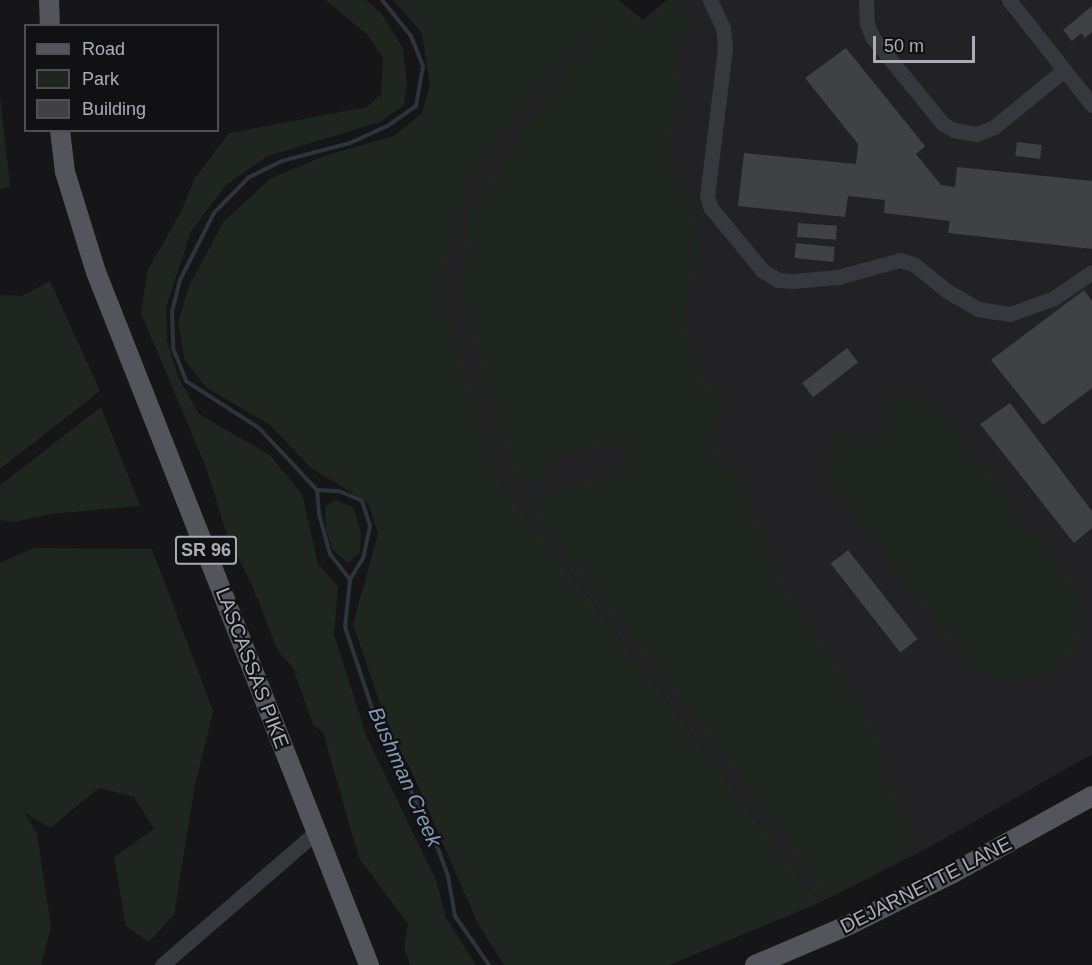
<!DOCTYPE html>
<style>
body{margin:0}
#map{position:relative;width:1092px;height:965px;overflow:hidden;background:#161618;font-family:Helvetica,sans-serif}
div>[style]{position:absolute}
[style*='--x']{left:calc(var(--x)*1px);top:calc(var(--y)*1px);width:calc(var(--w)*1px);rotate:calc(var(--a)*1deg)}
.built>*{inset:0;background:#222225}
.green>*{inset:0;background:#1e261f}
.stream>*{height:4px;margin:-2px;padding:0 2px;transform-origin:2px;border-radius:2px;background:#2c353c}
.building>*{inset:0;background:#404145;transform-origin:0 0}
.minor>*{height:15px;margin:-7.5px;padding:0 7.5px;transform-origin:7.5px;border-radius:7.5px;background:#37383d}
.major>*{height:20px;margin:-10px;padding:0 10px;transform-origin:10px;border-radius:10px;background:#53555c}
span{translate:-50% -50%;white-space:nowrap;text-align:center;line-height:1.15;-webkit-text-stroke:4.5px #111113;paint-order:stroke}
.shield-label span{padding:2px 4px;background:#111113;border:2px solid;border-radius:4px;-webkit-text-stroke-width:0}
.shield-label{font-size:18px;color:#a8adb8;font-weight:700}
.street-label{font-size:20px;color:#a8adb8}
.water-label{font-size:21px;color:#7f9bb3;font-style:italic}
.legend{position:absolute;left:24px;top:24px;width:195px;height:108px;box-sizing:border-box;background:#111113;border:2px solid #4d4f55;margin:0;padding:8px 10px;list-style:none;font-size:18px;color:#a8adb8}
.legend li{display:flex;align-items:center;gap:12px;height:30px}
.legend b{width:30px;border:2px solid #4d4f55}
.scale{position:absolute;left:873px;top:36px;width:102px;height:27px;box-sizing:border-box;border:3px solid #a8adb8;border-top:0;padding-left:8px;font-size:18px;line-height:21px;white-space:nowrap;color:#a8adb8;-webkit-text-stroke:4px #111113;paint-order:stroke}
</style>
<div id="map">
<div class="built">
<div style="clip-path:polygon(557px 0,618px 0,643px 20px,667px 0,1092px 0,1092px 754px,930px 847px,819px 903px,483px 458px,324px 156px,394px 136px,422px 113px,430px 86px)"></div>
</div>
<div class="green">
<div style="clip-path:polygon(325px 0,366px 0,381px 13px,403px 48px,407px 85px,404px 105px,380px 122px,268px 156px,226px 185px,191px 231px,166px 308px,167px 340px,178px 377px,199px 414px,270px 455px,302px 494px,318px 564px,338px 587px,334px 634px,367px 738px,436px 880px,446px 918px,476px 965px,410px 965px,404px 947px,408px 924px,359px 858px,323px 732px,313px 725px,293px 668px,278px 651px,252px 585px,227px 536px,207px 470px,141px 313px,148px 269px,179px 216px,195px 178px,229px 133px,367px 107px,381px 94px,383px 58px,368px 35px)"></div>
<div style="clip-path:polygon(393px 0,618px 0,643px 20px,667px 0,678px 0,691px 20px,675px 56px,681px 97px,666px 147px,693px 209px,701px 260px,683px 306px,689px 346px,704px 383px,726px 397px,712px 444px,737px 475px,787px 590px,838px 666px,878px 736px,883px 776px,921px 843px,872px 876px,828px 898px,702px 728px,539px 523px,532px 497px,586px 483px,633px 454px,612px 443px,557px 455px,535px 485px,515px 475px,459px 293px,470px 210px,558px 79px,614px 9px,540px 84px,468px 179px,440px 288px,498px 478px,819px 903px,669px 965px,504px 965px,477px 922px,412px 772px,388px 727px,353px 624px,378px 534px,368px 503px,311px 468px,270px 425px,207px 388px,185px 361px,178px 323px,189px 286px,224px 221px,270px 179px,324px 156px,394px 136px,422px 113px,430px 86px,422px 33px)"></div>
<div style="clip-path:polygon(0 96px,10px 186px,0 189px)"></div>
<div style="clip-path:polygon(50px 281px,100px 391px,0 469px,0 295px,22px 296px)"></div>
<div style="clip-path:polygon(907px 396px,923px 399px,944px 415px,1077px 588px,1084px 604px,1077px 645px,1063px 662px,1045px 674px,1001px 681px,983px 675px,964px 660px,829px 483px,827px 463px,837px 430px,865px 448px,890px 427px,875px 397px)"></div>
<div style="clip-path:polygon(101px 407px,140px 506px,50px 514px,15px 522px,0 520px,0 485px)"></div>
<div style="clip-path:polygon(335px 500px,353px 507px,361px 533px,360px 552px,348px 563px,333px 550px,326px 530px,325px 507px)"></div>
<div style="clip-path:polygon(33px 548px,152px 549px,213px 711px,194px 790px,174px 915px,149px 942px,126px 926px,114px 857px,154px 829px,134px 797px,99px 788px,50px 828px,24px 812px,37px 834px,51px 927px,41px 965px,0 965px,0 563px)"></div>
</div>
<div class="stream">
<div style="--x:382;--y:0;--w:46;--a:51.1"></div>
<div style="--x:411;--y:36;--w:32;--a:68"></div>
<div style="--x:423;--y:66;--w:41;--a:99.9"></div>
<div style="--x:416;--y:106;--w:35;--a:145"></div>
<div style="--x:387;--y:126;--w:41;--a:155.3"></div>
<div style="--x:350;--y:143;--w:70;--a:165.2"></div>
<div style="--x:282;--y:161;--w:37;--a:154"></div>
<div style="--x:249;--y:177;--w:50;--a:134.2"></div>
<div style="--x:214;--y:213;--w:75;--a:116.9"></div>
<div style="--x:180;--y:280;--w:32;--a:104"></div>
<div style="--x:172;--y:311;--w:37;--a:88"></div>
<div style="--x:173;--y:348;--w:35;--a:68"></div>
<div style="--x:186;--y:381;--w:87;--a:32.8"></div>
<div style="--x:259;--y:428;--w:85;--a:46.9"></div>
<div style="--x:317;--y:490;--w:24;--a:85"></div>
<div style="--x:319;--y:514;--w:41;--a:74.6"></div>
<div style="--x:330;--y:554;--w:33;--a:52"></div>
<div style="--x:350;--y:580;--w:47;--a:96.1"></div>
<div style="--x:345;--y:627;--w:98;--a:71.6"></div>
<div style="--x:376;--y:720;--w:131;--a:63.8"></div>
<div style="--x:434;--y:838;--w:40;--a:69.8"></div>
<div style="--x:448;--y:876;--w:41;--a:80.1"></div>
<div style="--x:455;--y:916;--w:60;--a:55.2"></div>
<div style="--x:317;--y:490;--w:22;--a:3"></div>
<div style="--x:339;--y:491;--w:25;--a:23"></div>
<div style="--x:362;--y:501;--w:26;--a:72"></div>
<div style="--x:370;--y:526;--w:33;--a:102"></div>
<div style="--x:363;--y:558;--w:26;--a:121"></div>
</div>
<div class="building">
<div style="clip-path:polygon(1092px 6px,1092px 32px,1085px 38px,1081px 33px,1072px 41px,1063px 30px)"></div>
<div style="clip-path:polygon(846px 48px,925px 146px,916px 154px,941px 185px,955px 187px,957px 167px,1092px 181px,1092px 249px,948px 233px,950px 221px,884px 213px,885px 200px,848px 196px,845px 217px,738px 206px,744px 153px,856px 164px,858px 144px,805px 78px)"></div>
<div style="left:1017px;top:142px;width:25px;height:14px;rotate:7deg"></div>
<div style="left:798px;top:223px;width:39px;height:14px;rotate:4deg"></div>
<div style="left:796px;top:243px;width:39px;height:15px;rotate:6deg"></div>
<div style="clip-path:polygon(1084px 290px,1092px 301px,1092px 388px,1043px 425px,991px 360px)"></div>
<div style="left:847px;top:348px;width:18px;height:57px;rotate:52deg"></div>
<div style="clip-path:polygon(1010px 403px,1092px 511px,1092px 528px,1074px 543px,980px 424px)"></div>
<div style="left:848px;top:550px;width:113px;height:22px;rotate:52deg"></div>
</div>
<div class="minor">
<div style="--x:710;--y:0;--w:31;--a:65"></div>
<div style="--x:723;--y:28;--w:20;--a:84"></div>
<div style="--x:725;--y:48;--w:149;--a:96.9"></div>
<div style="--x:707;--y:196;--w:13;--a:72"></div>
<div style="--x:711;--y:208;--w:82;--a:50.5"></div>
<div style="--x:763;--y:271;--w:17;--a:31"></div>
<div style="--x:778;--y:280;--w:15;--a:4"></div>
<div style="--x:793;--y:281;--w:45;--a:-5.1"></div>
<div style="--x:838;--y:277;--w:64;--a:-15.3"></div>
<div style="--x:900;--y:260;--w:16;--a:18"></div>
<div style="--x:915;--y:265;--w:41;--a:39.1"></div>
<div style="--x:947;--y:291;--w:36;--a:30"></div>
<div style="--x:978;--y:309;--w:32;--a:9"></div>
<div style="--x:1010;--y:314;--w:47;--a:-20"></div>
<div style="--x:1054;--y:298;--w:46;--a:-34.4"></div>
<div style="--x:866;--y:0;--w:24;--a:88"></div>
<div style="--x:867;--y:24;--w:15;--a:67"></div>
<div style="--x:873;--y:38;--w:111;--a:50.9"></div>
<div style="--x:943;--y:124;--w:13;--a:29"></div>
<div style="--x:954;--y:130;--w:23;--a:10"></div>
<div style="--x:977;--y:134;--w:18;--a:-22"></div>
<div style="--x:994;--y:127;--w:90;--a:-39.2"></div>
<div style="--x:1009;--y:0;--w:134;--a:51.7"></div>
<div style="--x:162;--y:965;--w:203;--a:-40.8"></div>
</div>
<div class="major">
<div style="--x:49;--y:0;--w:26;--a:88"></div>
<div style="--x:60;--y:130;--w:42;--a:83.2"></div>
<div style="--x:65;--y:172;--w:105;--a:72.8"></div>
<div style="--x:96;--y:272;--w:745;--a:68.5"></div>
<div style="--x:755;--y:965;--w:104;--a:-23.1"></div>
<div style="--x:851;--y:924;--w:114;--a:-26.6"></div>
<div style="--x:953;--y:873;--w:159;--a:-29"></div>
</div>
<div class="shield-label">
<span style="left:206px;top:550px">SR 96</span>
</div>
<div class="street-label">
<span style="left:252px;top:668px;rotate:69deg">LASCASSAS PIKE</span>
<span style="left:926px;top:885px;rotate:-27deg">DEJARNETTE LANE</span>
</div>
<div class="water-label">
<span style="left:405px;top:777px;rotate:66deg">Bushman Creek</span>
</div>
<ul class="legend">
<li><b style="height:8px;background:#53555c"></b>Road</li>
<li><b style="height:16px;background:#1e261f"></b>Park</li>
<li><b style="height:16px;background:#404145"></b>Building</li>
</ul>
<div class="scale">50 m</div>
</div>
